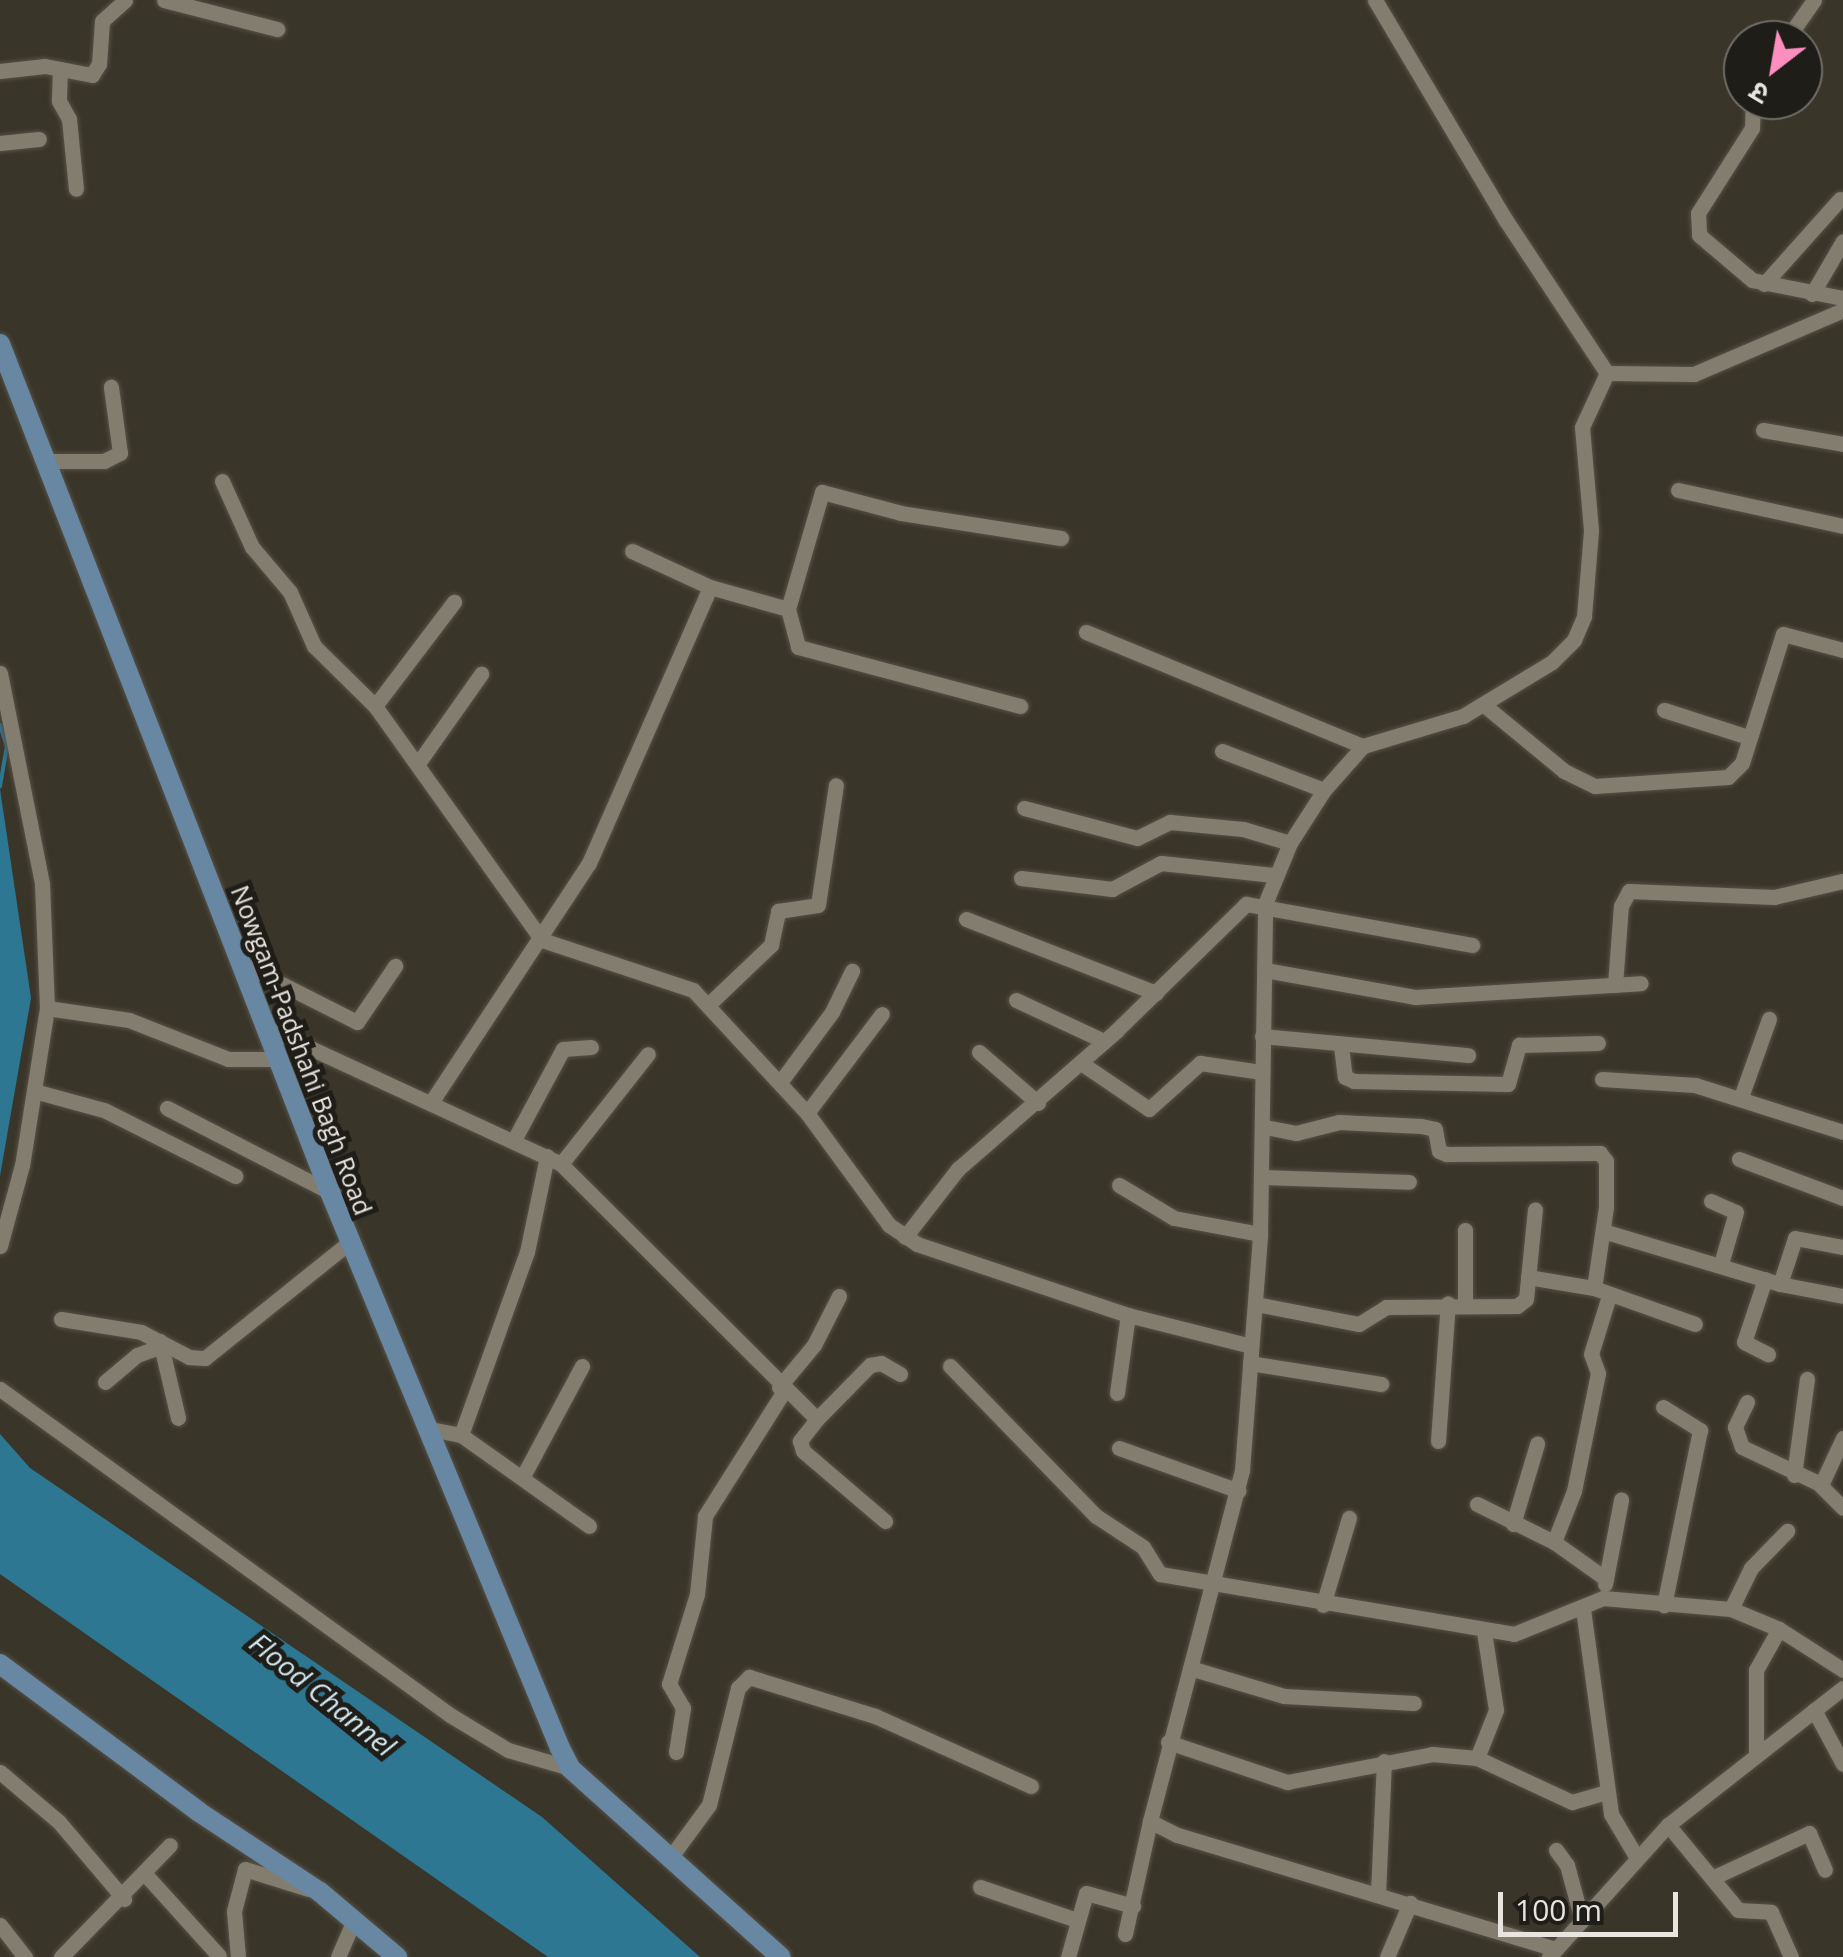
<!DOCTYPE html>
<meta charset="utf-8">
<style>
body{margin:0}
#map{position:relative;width:1843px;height:1957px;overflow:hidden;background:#3a3529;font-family:"Open Sans","Noto Sans Devanagari",sans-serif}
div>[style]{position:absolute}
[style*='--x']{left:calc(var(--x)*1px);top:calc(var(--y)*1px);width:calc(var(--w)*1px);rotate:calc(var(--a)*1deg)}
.water>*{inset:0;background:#2d7793}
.stream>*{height:4px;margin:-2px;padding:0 2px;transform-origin:2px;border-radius:2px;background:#2d7793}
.roads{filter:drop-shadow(0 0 2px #555147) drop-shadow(0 0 2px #555147)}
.minor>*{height:15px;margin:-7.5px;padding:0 7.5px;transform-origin:7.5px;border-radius:7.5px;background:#837d70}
.major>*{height:20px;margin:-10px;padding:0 10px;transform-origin:10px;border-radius:10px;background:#6787a3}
span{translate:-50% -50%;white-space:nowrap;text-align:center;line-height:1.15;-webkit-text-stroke:10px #1f1d18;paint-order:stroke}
.street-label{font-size:25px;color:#e8e5de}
.water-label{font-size:28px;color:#d2e8f2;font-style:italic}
.north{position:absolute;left:1723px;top:20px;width:100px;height:100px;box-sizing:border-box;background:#1f1d18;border:2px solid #6f6d67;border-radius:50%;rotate:211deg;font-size:28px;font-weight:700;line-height:40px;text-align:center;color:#e8e5de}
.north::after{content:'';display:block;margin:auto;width:35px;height:45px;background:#fd8ec0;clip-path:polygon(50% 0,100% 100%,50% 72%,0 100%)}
.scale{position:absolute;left:1498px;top:1892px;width:180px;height:45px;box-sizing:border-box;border:5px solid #e8e5de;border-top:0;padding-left:12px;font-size:30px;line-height:35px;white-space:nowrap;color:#e8e5de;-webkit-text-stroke:8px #1f1d18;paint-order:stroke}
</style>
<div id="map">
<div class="water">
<div style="clip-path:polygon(0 789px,31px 998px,0 1176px)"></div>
<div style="clip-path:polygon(0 1434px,30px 1468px,542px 1817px,700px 1957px,548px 1957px,0 1574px)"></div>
</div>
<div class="stream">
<div style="--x:0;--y:725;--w:22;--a:72"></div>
<div style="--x:7;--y:746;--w:41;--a:99.9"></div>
</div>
<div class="roads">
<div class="minor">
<div style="--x:164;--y:0;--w:117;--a:14.4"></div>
<div style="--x:1375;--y:0;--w:255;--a:59.3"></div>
<div style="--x:1505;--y:219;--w:185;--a:56.5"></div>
<div style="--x:1786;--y:40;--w:49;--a:-55"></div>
<div style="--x:60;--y:69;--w:32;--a:92"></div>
<div style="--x:59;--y:101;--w:21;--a:61"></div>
<div style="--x:69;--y:119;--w:70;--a:84.3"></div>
<div style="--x:0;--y:71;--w:45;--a:-6.3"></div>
<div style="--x:45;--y:66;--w:48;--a:10.8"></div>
<div style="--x:92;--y:75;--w:13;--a:-58"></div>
<div style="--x:99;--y:64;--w:43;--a:-86"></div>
<div style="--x:102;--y:21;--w:31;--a:-42"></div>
<div style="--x:1753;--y:100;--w:28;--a:92"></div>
<div style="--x:1752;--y:128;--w:101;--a:122.4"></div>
<div style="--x:1698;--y:213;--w:22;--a:87"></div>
<div style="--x:1699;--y:235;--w:70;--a:40.3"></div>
<div style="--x:1752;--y:280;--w:93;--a:11.2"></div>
<div style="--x:0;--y:143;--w:39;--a:-6"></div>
<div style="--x:1764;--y:284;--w:114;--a:-48.2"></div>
<div style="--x:1812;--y:294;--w:61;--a:-59.7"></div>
<div style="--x:1763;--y:430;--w:81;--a:9.9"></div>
<div style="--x:46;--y:461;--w:58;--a:0"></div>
<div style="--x:104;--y:461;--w:18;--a:-27"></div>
<div style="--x:120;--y:453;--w:67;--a:-97.8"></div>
<div style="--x:222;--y:481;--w:72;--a:65.6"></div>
<div style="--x:252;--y:547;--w:59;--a:49.8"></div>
<div style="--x:290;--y:592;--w:59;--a:66"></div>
<div style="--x:314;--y:646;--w:86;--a:44.5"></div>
<div style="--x:375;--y:706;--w:287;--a:54.5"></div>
<div style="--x:542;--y:940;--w:159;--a:18.3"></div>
<div style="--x:693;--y:990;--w:168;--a:47.2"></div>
<div style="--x:807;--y:1113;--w:139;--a:53.8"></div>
<div style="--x:889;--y:1225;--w:34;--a:34"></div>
<div style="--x:917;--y:1244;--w:223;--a:18.6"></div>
<div style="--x:1128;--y:1315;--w:127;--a:14.1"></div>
<div style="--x:1678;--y:490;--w:169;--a:12.3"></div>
<div style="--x:632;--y:551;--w:86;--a:24.8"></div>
<div style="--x:788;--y:609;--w:122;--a:-73.8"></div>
<div style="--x:822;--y:492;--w:82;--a:14.9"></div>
<div style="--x:901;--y:513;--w:162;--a:8.9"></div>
<div style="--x:1086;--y:632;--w:300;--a:22.4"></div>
<div style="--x:0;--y:673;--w:214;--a:78.7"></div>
<div style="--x:42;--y:883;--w:125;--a:87.7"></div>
<div style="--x:47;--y:1008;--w:159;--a:99"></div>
<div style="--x:22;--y:1165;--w:84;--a:105.2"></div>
<div style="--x:1484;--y:705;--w:104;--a:39.5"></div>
<div style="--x:1564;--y:771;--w:34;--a:26"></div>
<div style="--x:1595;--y:786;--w:133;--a:-3.9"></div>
<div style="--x:1728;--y:777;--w:20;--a:-45"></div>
<div style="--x:1742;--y:763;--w:135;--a:-72.4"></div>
<div style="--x:1783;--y:634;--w:62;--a:14.9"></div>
<div style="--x:375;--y:706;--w:131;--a:-52.8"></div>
<div style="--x:1664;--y:710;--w:88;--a:17.8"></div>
<div style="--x:1222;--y:751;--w:109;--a:20.9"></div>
<div style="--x:419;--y:762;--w:108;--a:-54.8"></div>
<div style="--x:1024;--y:808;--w:117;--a:14.9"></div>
<div style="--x:1137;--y:838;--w:37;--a:-26"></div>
<div style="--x:1170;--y:822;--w:73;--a:5.5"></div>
<div style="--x:1243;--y:829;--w:49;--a:16.6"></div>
<div style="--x:1021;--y:878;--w:92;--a:6.9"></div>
<div style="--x:1112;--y:889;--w:55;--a:-28"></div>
<div style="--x:1161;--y:863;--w:113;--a:6.1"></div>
<div style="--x:966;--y:919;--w:204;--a:21.3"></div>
<div style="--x:242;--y:964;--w:129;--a:26.8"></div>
<div style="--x:357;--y:1022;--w:68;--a:-55.8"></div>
<div style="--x:1265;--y:970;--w:152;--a:10.2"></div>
<div style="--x:1415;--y:997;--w:226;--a:-3.5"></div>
<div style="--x:1615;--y:985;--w:79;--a:-85.7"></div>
<div style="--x:1621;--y:906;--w:17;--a:-62"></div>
<div style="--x:1629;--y:891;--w:145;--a:2.4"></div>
<div style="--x:1774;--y:897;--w:71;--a:-13.1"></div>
<div style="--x:1016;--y:1000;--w:97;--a:25"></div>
<div style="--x:709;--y:1004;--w:86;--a:-43.6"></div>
<div style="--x:771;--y:945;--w:35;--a:-78"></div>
<div style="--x:778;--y:911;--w:40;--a:-8.5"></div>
<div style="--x:818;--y:905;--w:121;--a:-81.5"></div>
<div style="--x:47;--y:1008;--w:83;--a:8.3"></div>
<div style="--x:129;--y:1020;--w:106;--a:21.5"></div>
<div style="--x:228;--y:1059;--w:50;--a:0"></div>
<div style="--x:267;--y:1028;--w:324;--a:24.8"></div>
<div style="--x:561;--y:1164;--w:361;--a:44.9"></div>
<div style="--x:817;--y:1419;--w:28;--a:128"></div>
<div style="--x:800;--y:1441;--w:10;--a:73"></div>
<div style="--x:803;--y:1451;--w:108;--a:40.5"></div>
<div style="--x:1262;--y:1036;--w:207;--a:5.3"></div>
<div style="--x:1341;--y:1046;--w:31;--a:83"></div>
<div style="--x:1345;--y:1077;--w:10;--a:24"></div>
<div style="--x:1354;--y:1081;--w:154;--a:1.1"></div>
<div style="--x:1508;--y:1084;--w:41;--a:-74.2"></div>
<div style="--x:1519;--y:1045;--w:79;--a:-1.5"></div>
<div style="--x:979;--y:1052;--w:78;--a:40.8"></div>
<div style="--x:1081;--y:1063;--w:82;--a:34.1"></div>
<div style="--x:1149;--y:1109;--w:69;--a:-42"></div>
<div style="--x:1200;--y:1063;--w:63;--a:8.3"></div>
<div style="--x:1602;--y:1079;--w:93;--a:3.7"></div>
<div style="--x:1695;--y:1085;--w:155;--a:17.6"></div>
<div style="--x:781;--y:1081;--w:86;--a:-53.5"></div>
<div style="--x:832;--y:1012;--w:46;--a:-64"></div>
<div style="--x:34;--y:1091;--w:73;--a:15.2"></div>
<div style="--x:104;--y:1110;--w:147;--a:26.7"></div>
<div style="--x:1741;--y:1097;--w:83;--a:-70.3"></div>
<div style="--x:432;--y:1101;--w:285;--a:-56.6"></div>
<div style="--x:589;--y:863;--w:301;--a:-66.3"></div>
<div style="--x:710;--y:587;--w:81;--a:15.8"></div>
<div style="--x:788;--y:609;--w:39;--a:75"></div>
<div style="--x:798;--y:647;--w:230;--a:14.9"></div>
<div style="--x:167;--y:1108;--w:183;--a:27.3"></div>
<div style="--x:807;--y:1113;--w:124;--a:-52.9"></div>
<div style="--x:1265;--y:1127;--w:32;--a:11"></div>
<div style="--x:1296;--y:1133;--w:44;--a:-14.3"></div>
<div style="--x:1339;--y:1122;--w:82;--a:2.8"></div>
<div style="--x:1421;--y:1126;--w:14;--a:12"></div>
<div style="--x:1435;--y:1129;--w:22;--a:80"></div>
<div style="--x:1439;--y:1151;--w:8;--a:23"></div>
<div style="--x:1446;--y:1154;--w:154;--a:-0.4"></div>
<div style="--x:1600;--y:1153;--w:10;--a:53"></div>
<div style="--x:1606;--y:1161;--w:46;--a:90"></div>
<div style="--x:1606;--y:1207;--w:82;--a:98.4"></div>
<div style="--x:515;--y:1138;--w:101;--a:-61.7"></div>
<div style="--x:563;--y:1049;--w:28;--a:-4"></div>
<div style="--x:1739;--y:1159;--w:111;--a:20.6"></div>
<div style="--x:561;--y:1164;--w:140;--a:-51.7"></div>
<div style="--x:1262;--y:1177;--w:147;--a:1.9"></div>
<div style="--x:1119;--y:1185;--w:64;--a:31"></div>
<div style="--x:1174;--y:1218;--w:87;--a:10.5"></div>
<div style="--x:1711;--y:1201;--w:27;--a:24"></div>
<div style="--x:1736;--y:1212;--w:54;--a:106.1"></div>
<div style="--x:1603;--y:1231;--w:185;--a:16.7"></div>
<div style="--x:1780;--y:1284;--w:64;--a:10.8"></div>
<div style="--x:905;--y:1237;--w:86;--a:-52.1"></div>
<div style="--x:958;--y:1169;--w:210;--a:-41.1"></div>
<div style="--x:1116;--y:1031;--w:182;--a:-44.3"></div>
<div style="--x:1246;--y:904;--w:230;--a:10.3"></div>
<div style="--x:1528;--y:1277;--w:67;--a:9.5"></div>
<div style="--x:1594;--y:1288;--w:107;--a:19.6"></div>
<div style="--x:1765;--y:1279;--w:66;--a:108.4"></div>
<div style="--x:1744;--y:1342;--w:27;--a:27"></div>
<div style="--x:1780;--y:1284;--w:48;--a:-71.9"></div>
<div style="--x:1795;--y:1238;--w:49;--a:10.6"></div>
<div style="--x:1465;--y:1302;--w:72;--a:-90"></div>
<div style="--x:1256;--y:1304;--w:105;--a:11"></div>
<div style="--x:1359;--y:1324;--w:32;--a:-32"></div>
<div style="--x:1386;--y:1307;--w:131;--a:-0.4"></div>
<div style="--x:1517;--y:1306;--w:11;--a:-38"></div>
<div style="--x:1526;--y:1299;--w:90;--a:-84.3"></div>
<div style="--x:61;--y:1319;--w:81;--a:9.2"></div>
<div style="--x:141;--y:1332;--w:54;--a:27.5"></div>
<div style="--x:189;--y:1357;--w:16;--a:4"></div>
<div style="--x:205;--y:1358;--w:186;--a:-38.7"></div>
<div style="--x:160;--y:1341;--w:79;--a:76.8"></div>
<div style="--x:1250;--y:1363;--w:133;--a:9.1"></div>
<div style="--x:950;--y:1366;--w:209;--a:45.8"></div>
<div style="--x:1096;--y:1516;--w:56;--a:33.4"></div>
<div style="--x:1143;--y:1547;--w:32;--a:58"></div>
<div style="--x:1160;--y:1574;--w:359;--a:9.6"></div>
<div style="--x:1514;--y:1634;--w:96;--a:-22"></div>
<div style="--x:1603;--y:1598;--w:128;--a:4.9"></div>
<div style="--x:1731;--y:1609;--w:52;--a:22.6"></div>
<div style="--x:1779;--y:1629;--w:76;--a:32.6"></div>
<div style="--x:105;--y:1382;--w:42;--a:-40.2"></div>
<div style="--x:137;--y:1355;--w:23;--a:-20"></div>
<div style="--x:779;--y:1387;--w:55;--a:-50.2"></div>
<div style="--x:814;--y:1345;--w:55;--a:-63"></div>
<div style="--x:0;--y:1389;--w:556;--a:35.92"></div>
<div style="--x:450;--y:1715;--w:68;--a:31.1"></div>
<div style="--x:508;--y:1750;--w:65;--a:16.2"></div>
<div style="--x:1117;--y:1393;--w:79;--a:-82"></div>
<div style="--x:1747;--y:1402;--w:28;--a:116"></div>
<div style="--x:1735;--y:1427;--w:21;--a:71"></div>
<div style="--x:1742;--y:1447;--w:84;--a:25.3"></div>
<div style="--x:1818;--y:1483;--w:35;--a:45"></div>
<div style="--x:1663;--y:1407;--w:44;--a:31.9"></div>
<div style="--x:1700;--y:1430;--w:179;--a:101.6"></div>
<div style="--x:817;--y:1419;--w:76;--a:-45.5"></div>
<div style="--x:870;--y:1365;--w:11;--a:-10"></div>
<div style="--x:881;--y:1363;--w:22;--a:30"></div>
<div style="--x:430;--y:1429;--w:32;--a:11"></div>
<div style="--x:461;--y:1435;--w:157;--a:35.4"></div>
<div style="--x:461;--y:1435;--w:195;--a:-70.2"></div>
<div style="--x:527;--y:1252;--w:98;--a:-78.2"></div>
<div style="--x:1438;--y:1441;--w:138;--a:-85.9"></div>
<div style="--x:1119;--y:1448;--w:127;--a:19.7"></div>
<div style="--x:1794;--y:1475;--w:97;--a:-82.3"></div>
<div style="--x:522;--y:1478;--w:127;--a:-61.8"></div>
<div style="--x:1821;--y:1485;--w:52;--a:-64.9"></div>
<div style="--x:1477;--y:1504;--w:86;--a:26.3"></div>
<div style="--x:1554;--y:1542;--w:64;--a:35.4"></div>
<div style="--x:1513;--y:1524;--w:84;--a:-73.3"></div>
<div style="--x:1554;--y:1542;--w:55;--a:-68.6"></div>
<div style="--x:1574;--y:1491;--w:120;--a:-78.5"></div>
<div style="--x:1598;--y:1373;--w:20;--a:-110"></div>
<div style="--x:1591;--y:1354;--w:61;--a:-72.8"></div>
<div style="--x:1605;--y:1584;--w:86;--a:-79.2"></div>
<div style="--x:1323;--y:1605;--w:91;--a:-73.4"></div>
<div style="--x:1583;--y:1609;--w:207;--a:82.2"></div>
<div style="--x:1611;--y:1814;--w:51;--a:59.4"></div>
<div style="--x:1731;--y:1609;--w:46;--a:-64"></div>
<div style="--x:1751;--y:1568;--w:52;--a:-45.8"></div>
<div style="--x:1190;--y:1668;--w:98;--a:16.6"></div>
<div style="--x:1284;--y:1696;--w:130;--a:3.1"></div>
<div style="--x:1814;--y:1710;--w:61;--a:61.8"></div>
<div style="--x:1168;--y:1742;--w:126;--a:18.6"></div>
<div style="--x:1287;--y:1782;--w:148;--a:-10.9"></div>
<div style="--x:1432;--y:1754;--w:45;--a:5.1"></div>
<div style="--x:1477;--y:1758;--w:105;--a:24.9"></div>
<div style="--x:1572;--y:1802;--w:36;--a:-16"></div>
<div style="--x:1756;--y:1751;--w:81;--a:-90"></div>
<div style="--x:1756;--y:1670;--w:47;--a:-60.7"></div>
<div style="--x:676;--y:1752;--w:45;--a:-81"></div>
<div style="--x:683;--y:1708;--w:28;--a:-120"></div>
<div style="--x:669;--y:1684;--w:94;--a:-72.7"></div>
<div style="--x:697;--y:1594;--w:78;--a:-84.1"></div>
<div style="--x:705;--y:1516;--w:148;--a:-57.7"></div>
<div style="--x:1477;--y:1758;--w:52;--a:-68.4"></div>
<div style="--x:1496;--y:1710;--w:79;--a:-98.7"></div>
<div style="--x:0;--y:1772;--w:77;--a:40.3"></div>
<div style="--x:59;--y:1822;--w:101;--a:49.8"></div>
<div style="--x:1668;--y:1825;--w:110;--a:50.5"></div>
<div style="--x:1738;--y:1910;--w:33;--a:3"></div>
<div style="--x:1771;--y:1912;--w:49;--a:66"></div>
<div style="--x:1556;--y:1850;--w:19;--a:54"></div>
<div style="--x:1567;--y:1865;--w:54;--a:74.9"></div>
<div style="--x:670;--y:1858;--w:66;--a:-53.7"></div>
<div style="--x:709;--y:1805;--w:121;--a:-76.1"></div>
<div style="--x:738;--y:1688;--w:16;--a:-45"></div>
<div style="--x:749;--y:1677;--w:132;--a:17.2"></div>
<div style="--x:875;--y:1716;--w:171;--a:24.2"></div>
<div style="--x:145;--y:1874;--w:110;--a:47.9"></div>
<div style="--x:1712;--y:1878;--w:107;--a:-24.9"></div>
<div style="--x:1809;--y:1833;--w:40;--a:66.6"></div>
<div style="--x:980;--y:1887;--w:102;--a:18.8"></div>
<div style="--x:1378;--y:1893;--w:132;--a:-87.4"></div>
<div style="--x:0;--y:1925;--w:41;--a:52"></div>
<div style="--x:1125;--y:1934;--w:116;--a:-77.5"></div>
<div style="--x:1552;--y:1948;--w:392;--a:-163.2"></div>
<div style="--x:1177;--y:1835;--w:30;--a:-153"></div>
<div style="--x:1150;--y:1821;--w:363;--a:-75.3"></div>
<div style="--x:1242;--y:1470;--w:237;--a:-85.6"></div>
<div style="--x:1260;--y:1234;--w:330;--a:-89.1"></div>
<div style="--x:1265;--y:904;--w:66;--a:-67.7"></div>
<div style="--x:1290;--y:843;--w:63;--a:-57.3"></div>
<div style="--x:1324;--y:790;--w:59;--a:-48.4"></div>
<div style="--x:1363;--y:746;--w:104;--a:-16.7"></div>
<div style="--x:1463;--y:716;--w:104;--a:-31.2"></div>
<div style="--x:1552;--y:662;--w:31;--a:-45"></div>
<div style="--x:1574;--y:640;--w:26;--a:-67"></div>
<div style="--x:1584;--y:616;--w:86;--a:-85.3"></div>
<div style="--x:1591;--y:530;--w:103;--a:-95"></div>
<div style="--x:1582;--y:427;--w:60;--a:-65.2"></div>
<div style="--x:1607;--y:373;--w:87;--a:0.7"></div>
<div style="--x:1694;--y:374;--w:162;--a:-23.2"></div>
<div style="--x:61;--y:1957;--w:156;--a:-45.8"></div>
<div style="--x:238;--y:1957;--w:46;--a:-95"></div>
<div style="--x:234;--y:1911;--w:43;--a:-75.3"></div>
<div style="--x:245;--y:1869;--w:66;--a:17.6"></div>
<div style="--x:338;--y:1957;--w:40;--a:-66.6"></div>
<div style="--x:1068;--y:1957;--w:66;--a:-74.3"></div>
<div style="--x:1086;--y:1893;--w:49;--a:15.5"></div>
<div style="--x:1387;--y:1957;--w:59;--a:-66.9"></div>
<div style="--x:1549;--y:1957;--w:178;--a:-48"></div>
<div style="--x:1668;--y:1825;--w:222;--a:-38.1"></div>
</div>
<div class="major">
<div style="--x:0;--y:344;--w:910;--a:68.74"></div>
<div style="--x:330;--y:1192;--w:602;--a:67.53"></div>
<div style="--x:560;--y:1748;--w:22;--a:63"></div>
<div style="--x:570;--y:1768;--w:283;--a:41.9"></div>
<div style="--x:0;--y:1664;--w:248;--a:36.6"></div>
<div style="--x:199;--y:1812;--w:145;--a:33.5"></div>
<div style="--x:320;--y:1892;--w:101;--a:40.2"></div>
</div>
</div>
<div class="street-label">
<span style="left:302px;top:1050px;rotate:69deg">Nowgam-Padshahi Bagh Road</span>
</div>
<div class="water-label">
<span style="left:323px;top:1694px;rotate:39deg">Flood Channel</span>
</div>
<div class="north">उ</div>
<div class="scale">100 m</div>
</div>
